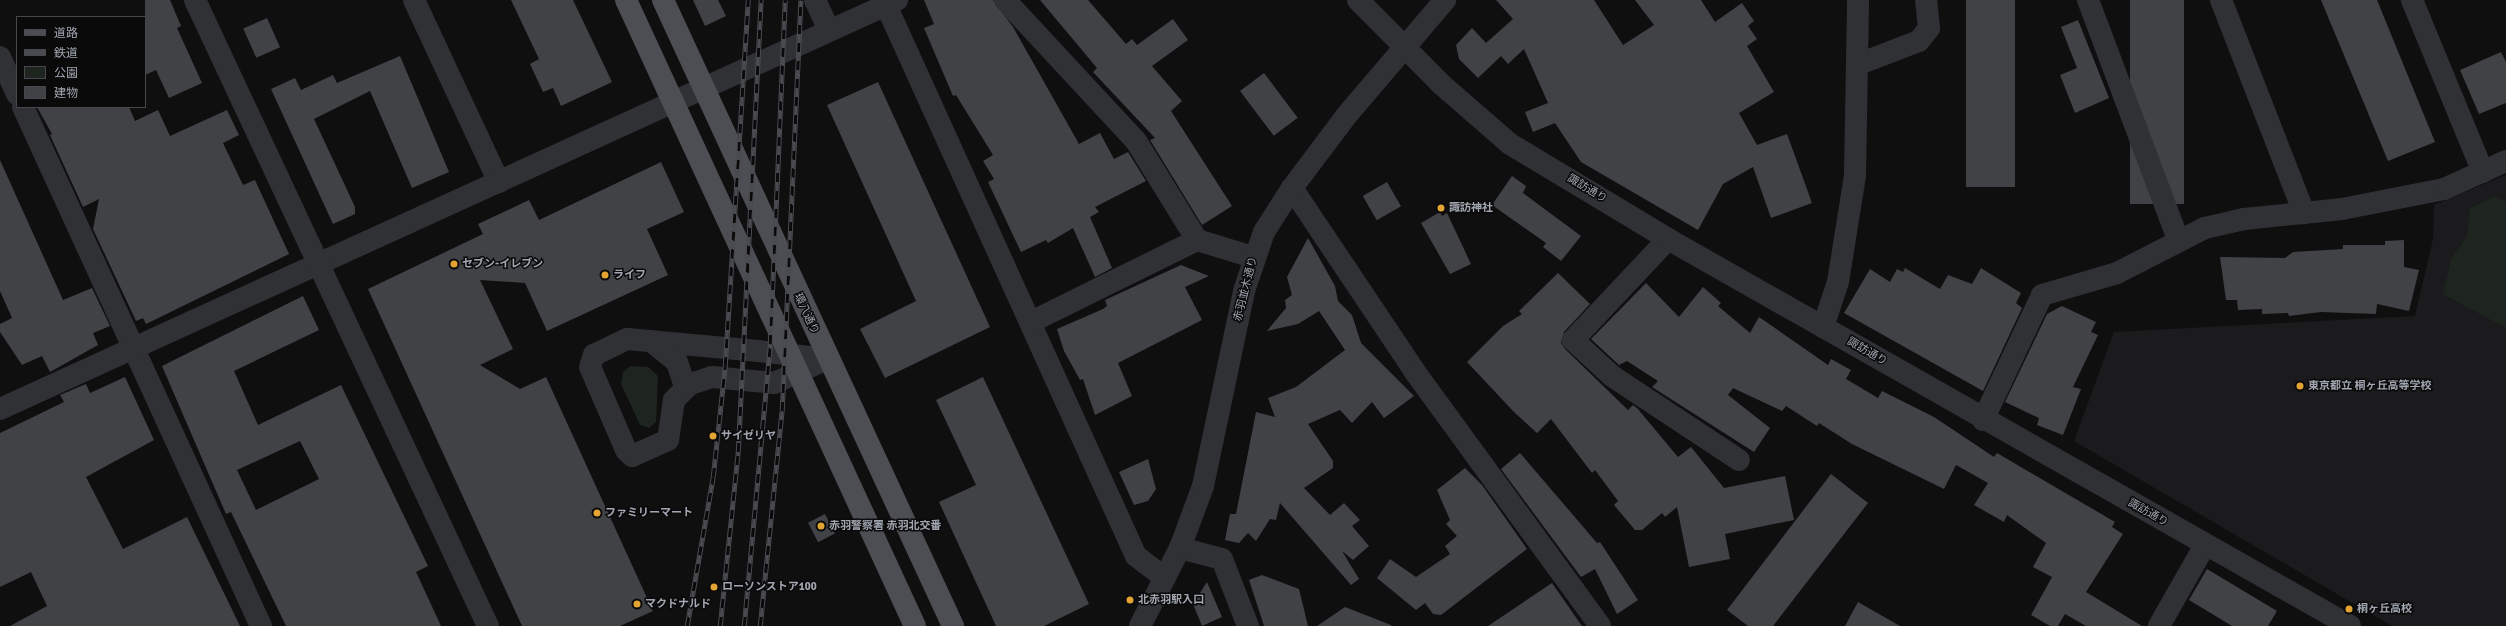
<!DOCTYPE html>
<meta charset="utf-8">
<style>
body{margin:0}
#map{position:relative;width:2506px;height:626px;overflow:hidden;background:#0f0f10;font-family:Signika,"Noto Sans JP",sans-serif}
div>[style]{position:absolute}
[style*='--x']{left:calc(var(--x)*1px);top:calc(var(--y)*1px);width:calc(var(--w)*1px);rotate:calc(var(--a)*1deg)}
.built>*{inset:0;background:#1b1b1d}
.green>*{inset:0;background:#1e241e}
.building>*{inset:0;background:#404246;transform-origin:0 0}
.minor>*{height:22px;margin:-11px;padding:0 11px;transform-origin:11px;border-radius:11px;background:#303135}
.tertiary>*{height:22px;margin:-11px;padding:0 11px;transform-origin:11px;border-radius:11px;background:#303135}
.primary>*{height:22px;margin:-11px;padding:0 11px;transform-origin:11px;border-radius:11px;background:#4d4e54}
.rail>*{height:4.5px;margin-top:-2.25px;transform-origin:0;background:repeating-linear-gradient(90deg,#0a0a0b 0 9px,#494b50 0 18px);box-sizing:border-box;border-block:1px solid #494b50}
.dots>*{width:11px;height:11px;translate:-50% -50%;box-sizing:border-box;border:2px solid #0a0a0b;border-radius:50%}
span{translate:-50% -50%;white-space:nowrap;text-align:center;line-height:1.15;-webkit-text-stroke:3px #0a0a0b;paint-order:stroke}
.street-label{font-size:11px;color:#a1a6b0}
.poi-label{font-size:11px;color:#a1a6b0;font-weight:700}
.left{translate:0 -50%;text-align:left}
.legend{position:absolute;left:16px;top:16px;width:130px;height:92px;box-sizing:border-box;background:#0a0a0b;border:1px solid #46484d;margin:0;padding:5px 7px;list-style:none;font-size:12px;color:#a1a6b0}
.legend li{display:flex;align-items:center;gap:8px;height:20px}
.legend b{width:20px;border:1px solid #46484d}
</style>
<div id="map">
<div class="built">
<div style="clip-path:polygon(2506px 175px,2506px 626px,2392px 626px,2074px 441px,2114px 332px,2415px 316px,2433px 239px,2434px 205px)"></div>
</div>
<div class="green">
<div style="clip-path:polygon(2495px 196px,2506px 202px,2506px 328px,2443px 294px,2452px 257px,2467px 236px,2470px 208px)"></div>
<div style="clip-path:polygon(630px 366px,648px 367px,658px 376px,656px 422px,649px 428px,640px 425px,621px 384px,623px 372px)"></div>
</div>
<div class="building">
<div style="clip-path:polygon(145px 0,170px 0,181px 26px,177px 28px,202px 83px,169px 98px,156px 70px,145px 75px)"></div>
<div style="clip-path:polygon(511px 0,573px 0,612px 82px,561px 106px,553px 88px,543px 92px,530px 64px,539px 59px)"></div>
<div style="clip-path:polygon(693px 0,718px 0,726px 16px,705px 26px)"></div>
<div style="clip-path:polygon(924px 0,993px 0,1013px 27px,1079px 144px,1100px 133px,1114px 159px,1128px 152px,1146px 181px,1095px 207px,1099px 212px,1090px 217px,1112px 268px,1095px 277px,1073px 228px,1048px 243px,1046px 240px,1021px 252px,988px 182px,994px 179px,983px 161px,993px 155px,956px 95px,953px 96px,924px 28px,934px 24px)"></div>
<div style="clip-path:polygon(1040px 0,1088px 0,1126px 44px,1132px 39px,1137px 45px,1173px 19px,1188px 40px,1152px 66px,1182px 101px,1171px 111px,1232px 206px,1202px 225px,1150px 140px,1155px 138px,1093px 72px,1097px 68px)"></div>
<div style="clip-path:polygon(1496px 0,1594px 0,1623px 45px,1654px 25px,1635px 0,1701px 0,1715px 22px,1742px 3px,1754px 21px,1748px 26px,1757px 39px,1747px 46px,1774px 92px,1739px 113px,1757px 145px,1787px 134px,1812px 203px,1771px 218px,1753px 167px,1723px 184px,1698px 230px,1581px 162px,1555px 123px,1533px 132px,1525px 112px,1548px 103px,1524px 49px,1508px 64px,1501px 56px,1478px 78px,1459px 59px,1456px 45px,1472px 28px,1486px 43px,1513px 19px)"></div>
<div style="left:1966px;top:0;width:49px;height:187px"></div>
<div style="left:2130px;top:0;width:54px;height:204px"></div>
<div style="clip-path:polygon(2321px 0,2377px 0,2435px 142px,2388px 161px)"></div>
<div style="left:267px;top:18px;width:32px;height:26px;rotate:66deg"></div>
<div style="clip-path:polygon(2078px 20px,2109px 98px,2075px 113px,2060px 75px,2077px 68px,2061px 27px)"></div>
<div style="clip-path:polygon(2501px 52px,2506px 62px,2506px 103px,2479px 114px,2460px 70px)"></div>
<div style="clip-path:polygon(400px 56px,449px 172px,412px 188px,370px 91px,314px 119px,355px 207px,355px 214px,333px 224px,271px 89px,295px 78px,301px 90px,333px 75px,337px 83px)"></div>
<div style="left:1264px;top:73px;width:56px;height:30px;rotate:53deg"></div>
<div style="clip-path:polygon(878px 82px,990px 327px,885px 378px,860px 329px,916px 301px,827px 105px)"></div>
<div style="clip-path:polygon(37px 107px,129px 107px,135px 121px,158px 110px,170px 136px,227px 110px,239px 135px,223px 143px,243px 185px,255px 180px,289px 254px,146px 324px,143px 318px,136px 321px,93px 229px,99px 199px,83px 207px,50px 135px,52px 134px)"></div>
<div style="clip-path:polygon(0 160px,63px 300px,92px 288px,110px 326px,93px 333px,98px 345px,50px 372px,42px 356px,22px 365px,0 332px,0 324px,12px 318px,0 291px)"></div>
<div style="clip-path:polygon(661px 162px,684px 212px,647px 229px,668px 275px,547px 331px,525px 283px,480px 280px,513px 349px,480px 365px,520px 389px,546px 377px,653px 611px,620px 626px,522px 626px,368px 289px,483px 234px,478px 224px,529px 200px,539px 220px)"></div>
<div style="clip-path:polygon(1512px 176px,1526px 186px,1523px 193px,1581px 236px,1561px 261px,1543px 247px,1546px 243px,1492px 205px)"></div>
<div style="left:1387px;top:182px;width:28px;height:28px;rotate:60deg"></div>
<div style="clip-path:polygon(1440px 212px,1442px 216px,1447px 213px,1471px 264px,1450px 274px,1421px 223px)"></div>
<div style="clip-path:polygon(1308px 238px,1335px 286px,1338px 301px,1352px 315px,1361px 343px,1414px 396px,1384px 418px,1372px 402px,1352px 423px,1340px 410px,1308px 424px,1333px 461px,1333px 468px,1304px 488px,1330px 515px,1344px 503px,1360px 520px,1352px 526px,1369px 546px,1353px 560px,1342px 551px,1359px 579px,1351px 585px,1280px 503px,1276px 520px,1270px 519px,1256px 541px,1248px 533px,1239px 543px,1225px 540px,1230px 514px,1236px 514px,1256px 412px,1275px 417px,1268px 398px,1296px 387px,1345px 350px,1319px 311px,1298px 324px,1267px 331px,1286px 308px,1285px 300px,1292px 295px,1287px 277px)"></div>
<div style="clip-path:polygon(2404px 240px,2404px 267px,2419px 270px,2409px 311px,2377px 304px,2376px 314px,2321px 312px,2289px 316px,2288px 313px,2262px 314px,2262px 309px,2238px 310px,2237px 300px,2226px 300px,2220px 257px,2285px 258px,2293px 252px,2343px 249px,2343px 245px,2385px 245px,2385px 241px)"></div>
<div style="clip-path:polygon(1181px 265px,1209px 276px,1185px 287px,1202px 320px,1118px 363px,1132px 396px,1095px 415px,1083px 379px,1080px 380px,1064px 351px,1057px 329px,1103px 309px,1107px 306px,1105px 300px)"></div>
<div style="clip-path:polygon(1905px 268px,1940px 289px,1948px 275px,1972px 284px,1981px 268px,2021px 293px,2016px 303px,2022px 308px,1983px 391px,1844px 313px,1870px 269px,1890px 282px,1897px 269px,1903px 272px)"></div>
<div style="clip-path:polygon(1558px 273px,1590px 304px,1564px 332px,1561px 343px,1565px 349px,1628px 410px,1633px 405px,1637px 408px,1678px 457px,1691px 447px,1724px 488px,1785px 476px,1794px 520px,1725px 534px,1730px 559px,1689px 567px,1677px 507px,1665px 517px,1662px 513px,1642px 530px,1635px 530px,1614px 505px,1618px 501px,1595px 470px,1592px 473px,1551px 419px,1537px 433px,1514px 412px,1467px 362px,1503px 326px,1522px 314px,1519px 311px)"></div>
<div style="clip-path:polygon(1646px 283px,1679px 317px,1703px 287px,1721px 303px,1718px 306px,1750px 333px,1759px 317px,1828px 365px,1831px 359px,1851px 370px,1846px 379px,1878px 398px,1882px 391px,1934px 417px,1994px 457px,1997px 453px,2115px 522px,2112px 527px,2123px 534px,2086px 592px,2142px 626px,2086px 626px,2065px 614px,2058px 626px,2050px 626px,2031px 615px,2052px 577px,2033px 567px,2046px 543px,2007px 515px,2004px 522px,1974px 505px,1988px 483px,1956px 465px,1944px 489px,1852px 444px,1819px 423px,1817px 426px,1786px 406px,1782px 411px,1733px 388px,1728px 395px,1770px 428px,1754px 452px,1652px 387px,1658px 381px,1627px 361px,1619px 365px,1591px 339px)"></div>
<div style="clip-path:polygon(evenodd,303px 296px,319px 330px,234px 371px,258px 425px,341px 385px,428px 566px,416px 572px,441px 626px,286px 626px,231px 512px,226px 514px,162px 366px,303px 296px,300px 441px,319px 479px,256px 510px,237px 470px,300px 441px)"></div>
<div style="clip-path:polygon(2062px 306px,2096px 322px,2091px 332px,2098px 335px,2073px 387px,2081px 389px,2063px 435px,2037px 425px,2039px 418px,2005px 402px,2047px 314px)"></div>
<div style="clip-path:polygon(125px 377px,154px 440px,86px 477px,123px 549px,187px 517px,240px 626px,10px 626px,47px 606px,31px 572px,0 587px,0 433px,64px 402px,60px 395px,86px 384px,90px 393px)"></div>
<div style="clip-path:polygon(983px 377px,1089px 604px,1044px 626px,996px 626px,939px 502px,976px 485px,936px 400px)"></div>
<div style="clip-path:polygon(1520px 453px,1597px 543px,1600px 542px,1638px 600px,1617px 614px,1595px 569px,1581px 577px,1501px 469px)"></div>
<div style="clip-path:polygon(1148px 459px,1156px 489px,1148px 501px,1134px 505px,1119px 472px)"></div>
<div style="clip-path:polygon(1465px 468px,1482px 485px,1527px 549px,1441px 615px,1433px 614px,1425px 603px,1416px 610px,1377px 578px,1390px 559px,1416px 577px,1450px 554px,1445px 546px,1457px 536px,1446px 524px,1450px 520px,1437px 490px)"></div>
<div style="clip-path:polygon(1831px 474px,1868px 503px,1773px 626px,1748px 626px,1727px 610px)"></div>
<div style="left:825px;top:514px;width:22px;height:19px;rotate:63deg"></div>
<div style="clip-path:polygon(2207px 569px,2277px 611px,2268px 626px,2232px 626px,2189px 600px)"></div>
<div style="clip-path:polygon(1262px 575px,1299px 589px,1308px 626px,1264px 626px,1249px 580px)"></div>
<div style="clip-path:polygon(1207px 582px,1222px 617px,1202px 626px,1193px 604px)"></div>
<div style="clip-path:polygon(1552px 583px,1582px 626px,1488px 626px)"></div>
<div style="clip-path:polygon(1858px 602px,1900px 626px,1845px 626px)"></div>
<div style="clip-path:polygon(1345px 607px,1391px 625px,1391px 626px,1317px 626px)"></div>
</div>
<div class="minor">
<div style="--x:414;--y:0;--w:201;--a:65"></div>
<div style="--x:815;--y:0;--w:33;--a:65"></div>
<div style="--x:1005;--y:0;--w:192;--a:47.1"></div>
<div style="--x:1136;--y:141;--w:116;--a:58.4"></div>
<div style="--x:1197;--y:240;--w:59;--a:16.9"></div>
<div style="--x:2088;--y:0;--w:255;--a:69.4"></div>
<div style="--x:2221;--y:0;--w:229;--a:68.7"></div>
<div style="--x:2412;--y:0;--w:186;--a:67.6"></div>
<div style="--x:886;--y:5;--w:605;--a:65.6"></div>
<div style="--x:1136;--y:556;--w:36;--a:37"></div>
<div style="--x:0;--y:57;--w:41;--a:65.3"></div>
<div style="--x:1859;--y:64;--w:64;--a:-21"></div>
<div style="--x:1919;--y:41;--w:16;--a:-52"></div>
<div style="--x:1929;--y:28;--w:28;--a:-96"></div>
<div style="--x:23;--y:107;--w:571;--a:65.37"></div>
<div style="--x:1292;--y:188;--w:221;--a:56.2"></div>
<div style="--x:1415;--y:372;--w:314;--a:53.9"></div>
<div style="--x:1668;--y:239;--w:139;--a:133.2"></div>
<div style="--x:1573;--y:340;--w:53;--a:42.7"></div>
<div style="--x:1612;--y:376;--w:152;--a:33.5"></div>
<div style="--x:1031;--y:322;--w:185;--a:-26.3"></div>
<div style="--x:627;--y:339;--w:132;--a:5.2"></div>
<div style="--x:758;--y:351;--w:69;--a:6.6"></div>
<div style="--x:827;--y:359;--w:58;--a:155.6"></div>
<div style="--x:774;--y:383;--w:62;--a:-174.5"></div>
<div style="--x:712;--y:377;--w:23;--a:162"></div>
<div style="--x:690;--y:384;--w:23;--a:135"></div>
<div style="--x:674;--y:400;--w:40;--a:98.5"></div>
<div style="--x:668;--y:440;--w:39;--a:156"></div>
<div style="--x:632;--y:456;--w:8;--a:-135"></div>
<div style="--x:626;--y:450;--w:90;--a:-113.4"></div>
<div style="--x:590;--y:367;--w:13;--a:-72"></div>
<div style="--x:594;--y:355;--w:37;--a:-26"></div>
<div style="--x:651;--y:341;--w:33;--a:39"></div>
<div style="--x:677;--y:362;--w:26;--a:72"></div>
<div style="--x:0;--y:409;--w:986;--a:-24.51"></div>
<div style="--x:1983;--y:420;--w:138;--a:-64.7"></div>
<div style="--x:2042;--y:295;--w:78;--a:-16.3"></div>
<div style="--x:2117;--y:273;--w:99;--a:-27.1"></div>
<div style="--x:2205;--y:228;--w:40;--a:-13"></div>
<div style="--x:2244;--y:219;--w:99;--a:-5.8"></div>
<div style="--x:2342;--y:209;--w:104;--a:-11.1"></div>
<div style="--x:2444;--y:189;--w:68;--a:-24.3"></div>
<div style="--x:1180;--y:548;--w:43;--a:14.7"></div>
<div style="--x:1222;--y:559;--w:72;--a:68.8"></div>
<div style="--x:2159;--y:626;--w:93;--a:-60.4"></div>
</div>
<div class="tertiary">
<div style="--x:195;--y:0;--w:691;--a:64.92"></div>
<div style="--x:1358;--y:0;--w:118;--a:45.3"></div>
<div style="--x:1441;--y:84;--w:91;--a:41"></div>
<div style="--x:1510;--y:144;--w:184;--a:31"></div>
<div style="--x:1668;--y:239;--w:784;--a:29.57"></div>
<div style="--x:1823;--y:327;--w:47;--a:-71.6"></div>
<div style="--x:1838;--y:282;--w:107;--a:-80.9"></div>
<div style="--x:1855;--y:176;--w:176;--a:-89"></div>
<div style="--x:1140;--y:626;--w:88;--a:-62.9"></div>
<div style="--x:1180;--y:548;--w:66;--a:-69.6"></div>
<div style="--x:1203;--y:486;--w:199;--a:-78.1"></div>
<div style="--x:1244;--y:291;--w:62;--a:-71.3"></div>
<div style="--x:1264;--y:232;--w:52;--a:-57.5"></div>
<div style="--x:1292;--y:188;--w:90;--a:-53.1"></div>
<div style="--x:1346;--y:116;--w:153;--a:-49.5"></div>
</div>
<div class="primary">
<div style="--x:626;--y:0;--w:689;--a:65.22"></div>
<div style="--x:663;--y:0;--w:690;--a:65.14"></div>
</div>
<div class="rail">
<div style="--x:687;--y:626;--w:151;--a:-80.1"></div>
<div style="--x:713;--y:477;--w:112;--a:-83.8"></div>
<div style="--x:725;--y:366;--w:367;--a:-86.4"></div>
<div style="--x:720;--y:626;--w:175;--a:-84.1"></div>
<div style="--x:738;--y:452;--w:453;--a:-87.1"></div>
<div style="--x:744;--y:626;--w:283;--a:-84.7"></div>
<div style="--x:770;--y:344;--w:344;--a:-87.5"></div>
<div style="--x:760;--y:626;--w:216;--a:-84.2"></div>
<div style="--x:782;--y:411;--w:411;--a:-87.4"></div>
</div>
<div class="dots">
<div style="left:1441px;top:208px;background:#e4a433"></div>
<div style="left:454px;top:264px;background:#e4a433"></div>
<div style="left:605px;top:275px;background:#e4a433"></div>
<div style="left:2300px;top:386px;background:#e4a433"></div>
<div style="left:713px;top:436px;background:#e4a433"></div>
<div style="left:597px;top:513px;background:#e4a433"></div>
<div style="left:821px;top:526px;background:#e4a433"></div>
<div style="left:714px;top:587px;background:#e4a433"></div>
<div style="left:1130px;top:600px;background:#e4a433"></div>
<div style="left:637px;top:604px;background:#e4a433"></div>
<div style="left:2349px;top:609px;background:#e4a433"></div>
</div>
<div class="street-label">
<span style="left:1587px;top:189px;rotate:31deg">諏訪通り</span>
<span style="left:1246px;top:289px;rotate:-76deg">赤羽並木通り</span>
<span style="left:806px;top:314px;rotate:65deg">環八通り</span>
<span style="left:1867px;top:352px;rotate:30deg">諏訪通り</span>
<span style="left:2148px;top:513px;rotate:29deg">諏訪通り</span>
</div>
<div class="poi-label">
<span class="left" style="left:1449px;top:208px">諏訪神社</span>
<span class="left" style="left:462px;top:264px">セブン-イレブン</span>
<span class="left" style="left:613px;top:275px">ライフ</span>
<span class="left" style="left:2308px;top:386px">東京都立 桐ヶ丘高等学校</span>
<span class="left" style="left:721px;top:436px">サイゼリヤ</span>
<span class="left" style="left:605px;top:513px">ファミリーマート</span>
<span class="left" style="left:829px;top:526px">赤羽警察署 赤羽北交番</span>
<span class="left" style="left:722px;top:587px">ローソンストア100</span>
<span class="left" style="left:1138px;top:600px">北赤羽駅入口</span>
<span class="left" style="left:645px;top:604px">マクドナルド</span>
<span class="left" style="left:2357px;top:609px">桐ヶ丘高校</span>
</div>
<ul class="legend">
<li><b style="height:5px;background:#4d4e54"></b>道路</li>
<li><b style="height:5px;background:#494b50"></b>鉄道</li>
<li><b style="height:11px;background:#1e241e"></b>公園</li>
<li><b style="height:11px;background:#404246"></b>建物</li>
</ul>
</div>
